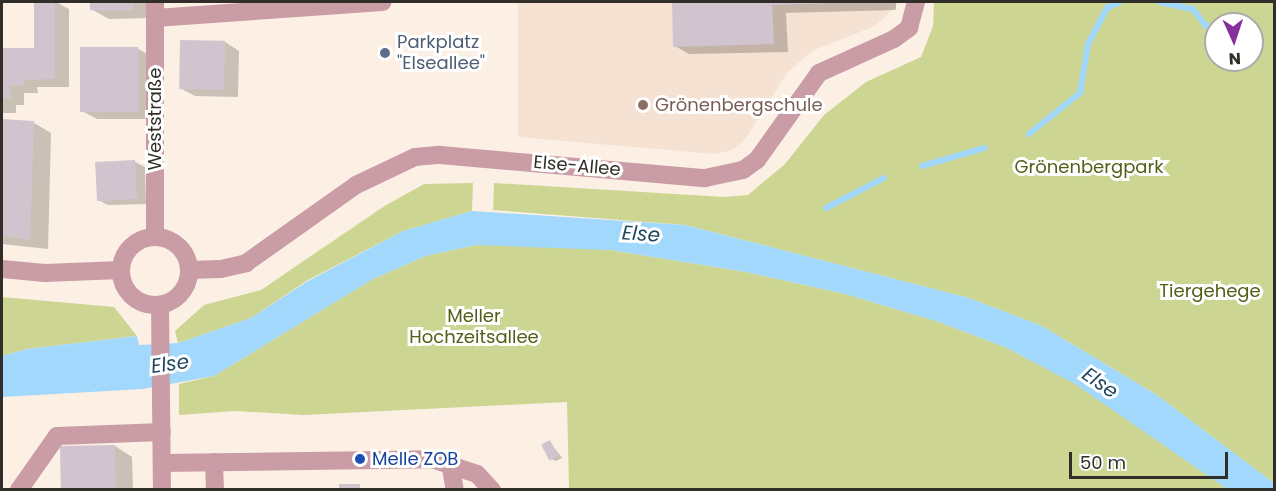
<!DOCTYPE html>
<meta charset="utf-8">
<style>
body{margin:0}
#map{position:relative;width:1276px;height:491px;overflow:hidden;background:#fcf0e4;font-family:Poppins,sans-serif}
div>[style]{position:absolute}
[style*='--x']{left:calc(var(--x)*1px);top:calc(var(--y)*1px);width:calc(var(--w)*1px);rotate:calc(var(--a)*1deg)}
.built>*{inset:0;background:#f5e2d2}
.green>*{inset:0;background:#ccd692}
.water>*{inset:0;background:#a2d8fb}
.shadow>*{inset:0;background:#0003}
.stream>*{height:6px;margin:-3px;padding:0 3px;transform-origin:3px;border-radius:3px;background:#a2d8fb}
.building>*{inset:0;background:#d1c4cf;transform-origin:0 0}
.minor>*{height:18px;margin:-9px;padding:0 9px;transform-origin:9px;border-radius:9px;background:#c99ca6}
.minor>.ring{margin:-9px;padding:0;box-sizing:content-box;background:none;border:18px solid #c99ca6;border-radius:50%}
.dots>*{width:16px;height:16px;translate:-50% -50%;box-sizing:border-box;border:3px solid #fff;border-radius:50%}
span{translate:-50% -50%;white-space:nowrap;text-align:center;line-height:1.15;-webkit-text-stroke:6px #fff;paint-order:stroke}
.service-label{font-size:18px;color:#4e5e75}
.left{translate:0 -50%;text-align:left}
.education-label{font-size:18px;color:#785e54}
.street-label{font-size:18px;color:#312d28}
.park-label{font-size:18px;color:#565d16}
.transit-label{font-size:18px;color:#164399}
.water-label{font-size:20px;color:#1f4860;font-style:italic}
.frame{position:absolute;inset:0;border:3px solid #312d28;pointer-events:none}
.north{position:absolute;left:1204px;top:12px;width:60px;height:60px;box-sizing:border-box;background:#fff;border:2px solid #adaba9;border-radius:50%;rotate:177deg;font-size:16px;font-weight:700;line-height:24px;text-align:center;color:#312d28}
.north::after{content:'';display:block;margin:auto;width:21px;height:27px;background:#872f9c;clip-path:polygon(50% 0,100% 100%,50% 72%,0 100%)}
.scale{position:absolute;left:1069px;top:452px;width:159px;height:27px;box-sizing:border-box;border:3px solid #312d28;border-top:0;padding-left:8px;font-size:18px;line-height:21px;white-space:nowrap;color:#312d28;-webkit-text-stroke:4px #fff;paint-order:stroke}
</style>
<div id="map">
<div class="built">
<div style="clip-path:polygon(518px 2px,897px 2px,897px 5px,875px 26px,812px 51px,787px 73px,746px 138px,732px 150px,715px 154px,518px 137px)"></div>
</div>
<div class="green">
<div style="clip-path:polygon(evenodd,934px 2px,1274px 2px,1274px 483px,1157px 395px,1042px 326px,969px 298px,685px 225px,493px 210px,494px 183px,724px 197px,748px 195px,785px 164px,824px 115px,866px 82px,921px 57px,933px 26px,934px 2px,1216px 24px,1252px 24px,1252px 60px,1216px 60px,1216px 24px)"></div>
<div style="clip-path:polygon(473px 183px,472px 211px,403px 231px,308px 280px,251px 318px,178px 343px,175px 331px,204px 305px,261px 290px,383px 207px,424px 184px)"></div>
<div style="clip-path:polygon(511px 244px,610px 250px,746px 272px,845px 294px,939px 322px,1007px 348px,1076px 384px,1227px 489px,569px 489px,567px 402px,304px 415px,235px 411px,179px 415px,179px 384px,214px 376px,373px 279px,426px 256px,476px 245px)"></div>
<div style="clip-path:polygon(2px 297px,114px 307px,137px 336px,27px 349px,2px 356px)"></div>
</div>
<div class="water">
<div style="clip-path:polygon(472px 211px,685px 225px,969px 298px,1042px 326px,1157px 395px,1274px 483px,1274px 489px,1227px 489px,1075px 384px,1007px 348px,939px 322px,845px 294px,746px 272px,610px 250px,476px 245px,426px 256px,373px 279px,214px 376px,143px 389px,2px 397px,2px 356px,27px 349px,137px 336px,139px 345px,178px 343px,251px 318px,308px 281px,403px 231px)"></div>
</div>
<div class="shadow">
<div style="clip-path:polygon(36px 2px,56px 2px,69px 9px,69px 87px,37px 87px,38px 93px,24px 93px,24px 105px,16px 105px,16px 113px,2px 113px,2px 50px,36px 50px)"></div>
<div style="clip-path:polygon(91px 2px,150px 2px,151px 18px,109px 19px,91px 9px)"></div>
<div style="clip-path:polygon(673px 2px,896px 2px,896px 10px,786px 13px,788px 52px,689px 54px,675px 46px)"></div>
<div style="clip-path:polygon(225px 42px,239px 51px,238px 97px,195px 96px,180px 88px)"></div>
<div style="clip-path:polygon(137px 48px,152px 57px,152px 119px,97px 119px,82px 111px)"></div>
<div style="clip-path:polygon(2px 121px,34px 123px,51px 133px,48px 249px,2px 244px)"></div>
<div style="clip-path:polygon(135px 162px,145px 167px,146px 204px,108px 205px,98px 200px)"></div>
<div style="clip-path:polygon(550px 442px,562px 458px,556px 461px,551px 459px)"></div>
<div style="clip-path:polygon(115px 446px,132px 457px,133px 490px,63px 490px)"></div>
</div>
<div class="stream">
<div style="--x:1159;--y:2;--w:35;--a:12"></div>
<div style="--x:1193;--y:9;--w:21;--a:53"></div>
<div style="--x:1206;--y:26;--w:10;--a:0"></div>
<div style="--x:1029;--y:134;--w:65;--a:-38.8"></div>
<div style="--x:1080;--y:93;--w:50;--a:-80.7"></div>
<div style="--x:1088;--y:44;--w:41;--a:-62.2"></div>
<div style="--x:1107;--y:8;--w:14;--a:-25"></div>
<div style="--x:922;--y:166;--w:65;--a:-16.2"></div>
<div style="--x:826;--y:208;--w:65;--a:-27.3"></div>
</div>
<div class="building">
<div style="clip-path:polygon(34px 2px,55px 2px,55px 79px,24px 80px,24px 86px,10px 86px,11px 98px,2px 98px,2px 48px,34px 48px)"></div>
<div style="left:90px;top:2px;width:43px;height:8px"></div>
<div style="clip-path:polygon(672px 2px,836px 2px,836px 3px,772px 5px,774px 44px,673px 47px)"></div>
<div style="left:180px;top:40px;width:45px;height:49px;rotate:1deg"></div>
<div style="left:80px;top:47px;width:58px;height:65px"></div>
<div style="clip-path:polygon(2px 119px,34px 121px,30px 240px,2px 236px)"></div>
<div style="left:135px;top:160px;width:39px;height:40px;rotate:87deg"></div>
<div style="left:550px;top:440px;width:18px;height:10px;rotate:63deg"></div>
<div style="left:115px;top:445px;width:45px;height:55px;rotate:89deg"></div>
<div style="left:339px;top:484px;width:21px;height:6px"></div>
</div>
<div class="minor">
<div style="--x:155;--y:2;--w:235;--a:90"></div>
<div style="--x:155;--y:18;--w:228;--a:-4"></div>
<div class="ring" style="left:121px;top:237px;width:50px;height:50px"></div>
<div style="--x:2;--y:269;--w:43;--a:5.3"></div>
<div style="--x:45;--y:273;--w:76;--a:-2.3"></div>
<div style="--x:189;--y:270;--w:32;--a:-2"></div>
<div style="--x:221;--y:269;--w:26;--a:-13"></div>
<div style="--x:246;--y:263;--w:135;--a:-35.3"></div>
<div style="--x:356;--y:185;--w:65;--a:-25.4"></div>
<div style="--x:415;--y:157;--w:25;--a:-5"></div>
<div style="--x:440;--y:155;--w:266;--a:5"></div>
<div style="--x:705;--y:178;--w:39;--a:-12"></div>
<div style="--x:743;--y:170;--w:17;--a:-36"></div>
<div style="--x:757;--y:160;--w:107;--a:-54.5"></div>
<div style="--x:819;--y:73;--w:82;--a:-24.4"></div>
<div style="--x:894;--y:39;--w:19;--a:-36"></div>
<div style="--x:909;--y:28;--w:27;--a:-75"></div>
<div style="--x:160;--y:305;--w:185;--a:89.4"></div>
<div style="--x:214;--y:462;--w:28;--a:88"></div>
<div style="--x:162;--y:463;--w:270;--a:-0.8"></div>
<div style="--x:432;--y:459;--w:47;--a:18.4"></div>
<div style="--x:477;--y:474;--w:22;--a:47"></div>
<div style="--x:450;--y:463;--w:27;--a:80"></div>
<div style="--x:19;--y:490;--w:66;--a:-54.9"></div>
<div style="--x:57;--y:436;--w:105;--a:-2.2"></div>
</div>
<div class="dots">
<div style="left:385px;top:53px;background:#5c6f8a"></div>
<div style="left:643px;top:105px;background:#8d6e63"></div>
<div style="left:360px;top:459px;background:#1a4fb4"></div>
</div>
<div class="service-label">
<span class="left" style="left:397px;top:53px">Parkplatz<br>"Elseallee"</span>
</div>
<div class="education-label">
<span class="left" style="left:655px;top:105px">Grönenbergschule</span>
</div>
<div class="street-label">
<span style="left:155px;top:119px;rotate:-90deg">Weststraße</span>
<span style="left:577px;top:166px;rotate:5deg">Else-Allee</span>
</div>
<div class="park-label">
<span style="left:1089px;top:167px">Grönenbergpark</span>
<span style="left:1210px;top:291px">Tiergehege</span>
<span style="left:474px;top:327px">Meller<br>Hochzeitsallee</span>
</div>
<div class="transit-label">
<span class="left" style="left:372px;top:459px">Melle ZOB</span>
</div>
<div class="water-label">
<span style="left:641px;top:234px;rotate:4deg">Else</span>
<span style="left:170px;top:364px;rotate:-8deg">Else</span>
<span style="left:1100px;top:383px;rotate:35deg">Else</span>
</div>
<div class="frame"></div>
<div class="north">N</div>
<div class="scale">50 m</div>
</div>
